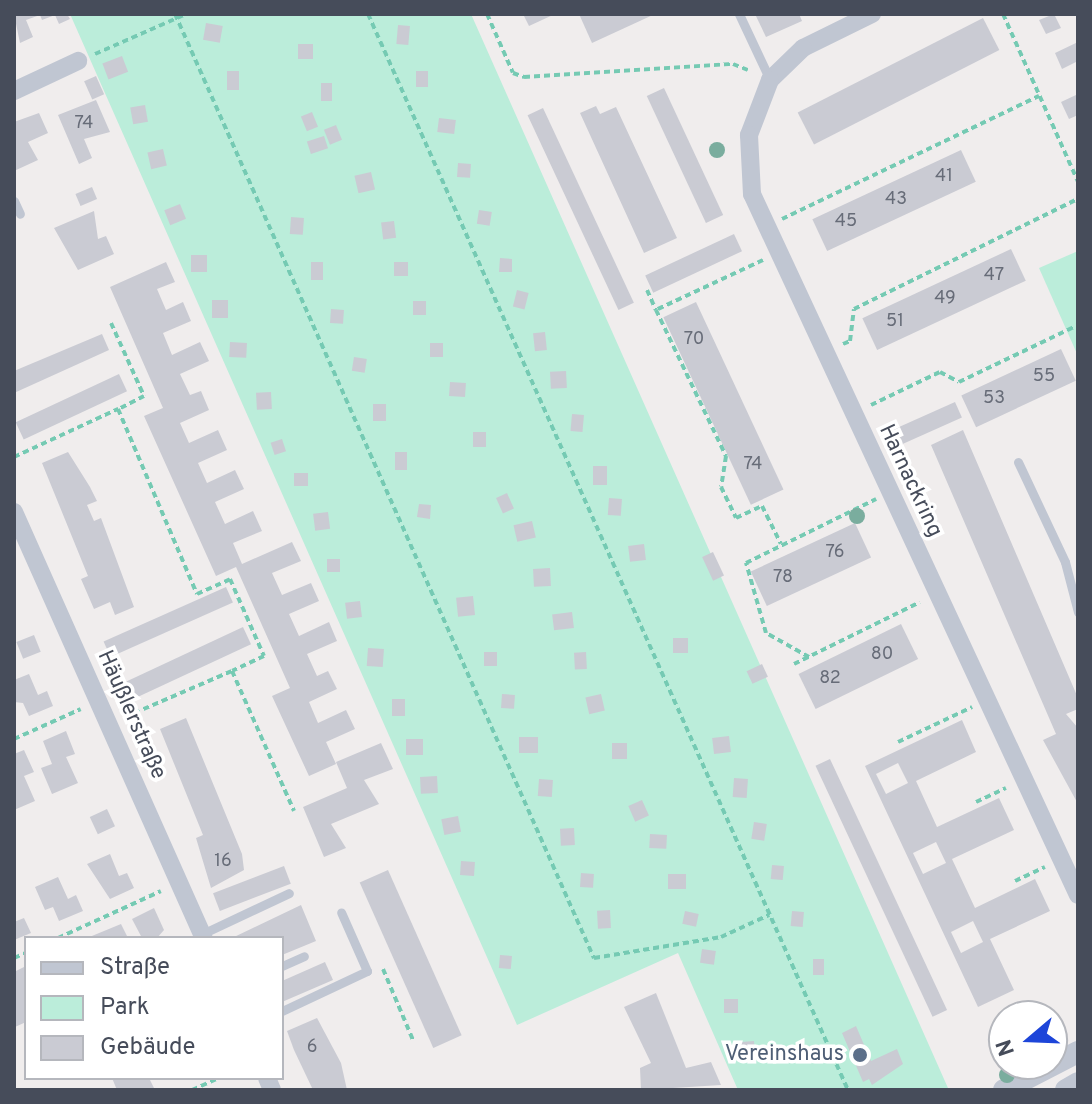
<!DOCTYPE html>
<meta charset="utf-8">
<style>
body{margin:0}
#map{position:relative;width:1092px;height:1104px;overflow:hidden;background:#f0eded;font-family:Overpass,sans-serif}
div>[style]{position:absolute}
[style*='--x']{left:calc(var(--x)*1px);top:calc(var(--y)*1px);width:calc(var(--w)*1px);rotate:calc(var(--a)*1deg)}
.green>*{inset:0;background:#bbedda}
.building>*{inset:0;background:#cacbd3;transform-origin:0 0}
.path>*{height:4px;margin-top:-2px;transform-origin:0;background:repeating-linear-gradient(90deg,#75cab3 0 6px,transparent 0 10px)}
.service>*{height:9px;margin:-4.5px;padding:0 4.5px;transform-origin:4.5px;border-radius:4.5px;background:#c0c6d2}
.minor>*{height:18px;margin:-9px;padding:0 9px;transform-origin:9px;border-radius:9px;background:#c0c6d2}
.tertiary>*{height:22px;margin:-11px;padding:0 11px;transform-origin:11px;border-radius:11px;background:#c0c6d2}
.trees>*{width:16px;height:16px;margin:-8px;border-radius:50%;background:#7aad9e}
.dots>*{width:22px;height:22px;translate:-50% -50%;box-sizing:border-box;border:4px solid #fff;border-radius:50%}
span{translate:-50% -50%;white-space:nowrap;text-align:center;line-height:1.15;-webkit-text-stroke:7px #fff;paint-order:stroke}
.number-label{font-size:18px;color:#676c78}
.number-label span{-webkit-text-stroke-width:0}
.street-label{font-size:22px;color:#464c5a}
.service-label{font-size:22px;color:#4e5e75}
.right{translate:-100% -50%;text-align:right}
.frame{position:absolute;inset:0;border:16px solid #464c5a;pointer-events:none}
.legend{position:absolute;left:24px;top:936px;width:260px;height:144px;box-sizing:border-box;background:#fff;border:2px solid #b5b7bd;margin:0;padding:10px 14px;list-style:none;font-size:24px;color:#464c5a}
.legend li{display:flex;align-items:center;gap:16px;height:40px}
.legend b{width:40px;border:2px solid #b5b7bd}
.north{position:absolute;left:988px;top:1000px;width:80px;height:80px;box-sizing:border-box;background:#fff;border:2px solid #b5b7bd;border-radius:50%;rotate:251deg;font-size:22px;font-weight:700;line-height:32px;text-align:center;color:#464c5a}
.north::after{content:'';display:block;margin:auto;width:28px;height:36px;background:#1d45d9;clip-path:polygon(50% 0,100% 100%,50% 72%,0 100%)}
</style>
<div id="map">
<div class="green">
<div style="clip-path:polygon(70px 14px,471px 14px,948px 1088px,738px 1090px,678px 953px,517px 1025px)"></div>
<div style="clip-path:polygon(1078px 251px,1078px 356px,1039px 268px)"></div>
</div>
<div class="building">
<div style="clip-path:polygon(14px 14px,67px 14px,70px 19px,59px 24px,55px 15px,42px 20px,40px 15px,26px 20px,33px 37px,20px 43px)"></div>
<div style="clip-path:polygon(523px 14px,555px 14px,529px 26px)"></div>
<div style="clip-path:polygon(579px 14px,655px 14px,592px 43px)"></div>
<div style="clip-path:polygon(755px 14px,799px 14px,802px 21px,766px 37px)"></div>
<div style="clip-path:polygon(1054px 14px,1061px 28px,1046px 34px,1039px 20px)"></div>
<div style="left:983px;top:18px;width:36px;height:208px;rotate:63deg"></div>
<div style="left:206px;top:23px;width:17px;height:17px;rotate:10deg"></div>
<div style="left:398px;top:25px;width:12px;height:19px;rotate:5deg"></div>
<div style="clip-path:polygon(1078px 42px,1078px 61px,1062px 69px,1055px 53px)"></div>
<div style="left:298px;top:44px;width:15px;height:15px"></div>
<div style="left:122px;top:56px;width:17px;height:21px;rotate:69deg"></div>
<div style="left:227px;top:71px;width:12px;height:19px"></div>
<div style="left:416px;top:71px;width:12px;height:16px"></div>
<div style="left:96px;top:76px;width:20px;height:13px;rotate:66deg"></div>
<div style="left:321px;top:83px;width:11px;height:18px"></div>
<div style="left:664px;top:88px;width:140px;height:19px;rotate:65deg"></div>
<div style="clip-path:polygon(1076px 95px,1078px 115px,1069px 119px,1061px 102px)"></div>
<div style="clip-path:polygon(96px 100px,110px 132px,84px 139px,92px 158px,79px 164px,58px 115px)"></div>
<div style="left:145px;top:105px;width:17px;height:15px;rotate:80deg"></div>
<div style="clip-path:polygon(596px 106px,600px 114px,616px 107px,677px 238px,644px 253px,580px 113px)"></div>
<div style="left:543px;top:108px;width:215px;height:17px;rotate:65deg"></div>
<div style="left:312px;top:112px;width:16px;height:12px;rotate:68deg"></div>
<div style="clip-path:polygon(39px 113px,48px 133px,28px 142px,38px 160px,14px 171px,14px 122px)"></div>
<div style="left:439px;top:118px;width:17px;height:14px;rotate:7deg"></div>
<div style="left:336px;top:125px;width:16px;height:13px;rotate:68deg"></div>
<div style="left:324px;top:136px;width:13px;height:18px;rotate:72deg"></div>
<div style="left:163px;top:149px;width:17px;height:16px;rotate:77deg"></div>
<div style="left:961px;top:150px;width:35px;height:164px;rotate:65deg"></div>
<div style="left:458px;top:163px;width:13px;height:14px;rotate:4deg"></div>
<div style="left:371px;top:172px;width:18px;height:17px;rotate:77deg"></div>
<div style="left:92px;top:187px;width:13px;height:18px;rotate:67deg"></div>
<div style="left:180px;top:204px;width:16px;height:17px;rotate:68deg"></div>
<div style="left:479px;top:210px;width:13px;height:14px;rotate:9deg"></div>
<div style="clip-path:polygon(94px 211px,98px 239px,106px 236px,114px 254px,78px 270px,54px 228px)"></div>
<div style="left:291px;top:217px;width:13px;height:17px;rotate:4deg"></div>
<div style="left:394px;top:221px;width:17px;height:13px;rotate:83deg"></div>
<div style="left:734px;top:234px;width:19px;height:98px;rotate:65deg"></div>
<div style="left:1011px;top:249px;width:35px;height:164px;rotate:65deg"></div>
<div style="left:191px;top:255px;width:16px;height:17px"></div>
<div style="clip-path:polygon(500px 258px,512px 259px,512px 272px,499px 272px)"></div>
<div style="clip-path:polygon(166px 262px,175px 282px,157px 289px,166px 310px,183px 302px,191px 321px,163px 333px,172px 355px,200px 342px,209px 361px,180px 374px,190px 395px,201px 391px,209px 410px,180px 423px,189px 443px,218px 430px,227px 450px,198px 463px,207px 483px,235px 470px,244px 489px,215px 502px,225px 524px,253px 511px,262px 531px,233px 543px,242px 564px,292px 542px,301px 561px,272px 573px,282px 595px,311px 583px,319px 601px,289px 614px,299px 636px,329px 622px,337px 641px,307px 654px,317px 676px,328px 671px,337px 689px,309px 702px,318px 723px,346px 710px,355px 729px,326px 742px,336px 764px,309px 776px,272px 696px,290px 688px,236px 567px,216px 576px,144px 416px,163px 408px,110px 287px)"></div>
<div style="left:311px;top:262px;width:12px;height:18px"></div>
<div style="left:394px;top:262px;width:14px;height:14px"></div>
<div style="left:517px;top:290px;width:12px;height:17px;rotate:14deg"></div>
<div style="left:212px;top:300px;width:16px;height:18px"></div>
<div style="left:413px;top:301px;width:13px;height:14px"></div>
<div style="left:696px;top:302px;width:207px;height:36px;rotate:65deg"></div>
<div style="left:331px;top:309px;width:13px;height:14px;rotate:4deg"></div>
<div style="left:545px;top:332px;width:18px;height:12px;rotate:84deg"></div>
<div style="clip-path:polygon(102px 334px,109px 350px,14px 393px,14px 371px)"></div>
<div style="left:230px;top:342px;width:17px;height:15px;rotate:3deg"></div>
<div style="left:430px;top:343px;width:13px;height:14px"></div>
<div style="left:1061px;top:349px;width:35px;height:110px;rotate:65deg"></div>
<div style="left:354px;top:357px;width:13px;height:14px;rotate:9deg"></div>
<div style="left:566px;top:371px;width:17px;height:16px;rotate:87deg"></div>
<div style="left:119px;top:374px;width:19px;height:114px;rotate:65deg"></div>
<div style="left:450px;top:382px;width:16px;height:14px;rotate:4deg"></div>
<div style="left:271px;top:392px;width:17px;height:15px;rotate:87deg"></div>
<div style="left:955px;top:402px;width:17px;height:68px;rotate:66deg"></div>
<div style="left:373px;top:404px;width:13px;height:17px"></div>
<div style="left:572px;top:414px;width:12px;height:17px;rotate:5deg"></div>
<div style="clip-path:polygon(963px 430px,1078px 698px,1078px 709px,1066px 714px,1078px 728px,1078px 804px,1043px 740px,1056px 734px,931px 445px)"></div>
<div style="left:473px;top:432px;width:13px;height:15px"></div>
<div style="left:282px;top:439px;width:13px;height:12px;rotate:72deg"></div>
<div style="clip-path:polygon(68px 452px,90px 487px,97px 501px,87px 505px,94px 521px,101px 518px,134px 607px,115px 615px,110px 602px,94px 609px,81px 579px,88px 576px,42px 463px)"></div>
<div style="left:395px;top:452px;width:12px;height:18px"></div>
<div style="left:593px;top:466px;width:14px;height:19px"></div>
<div style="left:294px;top:473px;width:14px;height:13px"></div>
<div style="left:507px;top:493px;width:17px;height:12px;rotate:66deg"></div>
<div style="left:609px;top:498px;width:13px;height:17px;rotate:4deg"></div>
<div style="clip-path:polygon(419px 504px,431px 505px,430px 519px,417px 517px)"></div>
<div style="left:328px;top:512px;width:17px;height:15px;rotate:83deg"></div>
<div style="left:532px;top:521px;width:17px;height:19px;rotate:77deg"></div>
<div style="left:855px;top:523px;width:38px;height:115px;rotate:65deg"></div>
<div style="left:644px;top:544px;width:16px;height:16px;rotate:83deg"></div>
<div style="left:713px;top:552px;width:26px;height:12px;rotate:65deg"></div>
<div style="left:327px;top:559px;width:13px;height:13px"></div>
<div style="left:550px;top:568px;width:18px;height:17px;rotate:87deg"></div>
<div style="left:226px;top:587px;width:17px;height:134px;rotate:66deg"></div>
<div style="left:473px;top:596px;width:19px;height:17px;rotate:84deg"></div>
<div style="left:360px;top:601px;width:16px;height:15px;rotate:83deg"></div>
<div style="left:572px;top:612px;width:16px;height:20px;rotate:83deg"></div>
<div style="left:901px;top:624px;width:39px;height:114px;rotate:64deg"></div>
<div style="left:243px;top:627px;width:19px;height:134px;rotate:65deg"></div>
<div style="left:34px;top:635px;width:18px;height:19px;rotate:68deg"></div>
<div style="left:673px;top:638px;width:15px;height:15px"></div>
<div style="left:368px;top:648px;width:16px;height:18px;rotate:4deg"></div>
<div style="left:484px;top:652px;width:13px;height:14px"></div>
<div style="left:586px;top:652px;width:17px;height:12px;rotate:87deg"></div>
<div style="left:762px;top:664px;width:14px;height:17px;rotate:65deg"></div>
<div style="clip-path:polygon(29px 674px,38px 695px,47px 691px,53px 706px,29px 716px,23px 703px,14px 702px,14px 680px)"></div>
<div style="left:502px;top:694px;width:13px;height:14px;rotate:4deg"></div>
<div style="left:601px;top:694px;width:17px;height:16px;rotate:77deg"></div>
<div style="left:392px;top:699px;width:13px;height:17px"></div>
<div style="clip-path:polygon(186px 718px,242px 854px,244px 870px,211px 888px,196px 838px,203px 835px,160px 729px)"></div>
<div style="clip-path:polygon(evenodd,962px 720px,976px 752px,916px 781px,937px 827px,999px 798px,1014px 830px,952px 859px,975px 908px,1035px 879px,1050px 911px,990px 939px,1014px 990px,978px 1007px,865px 766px,962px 720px,898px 763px,908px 783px,886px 794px,876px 774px,898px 763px,962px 720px,936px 842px,946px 863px,923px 874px,913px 853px,936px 842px,962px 720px,973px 921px,983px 942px,961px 953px,951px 932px,973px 921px)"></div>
<div style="clip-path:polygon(66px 731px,75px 754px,66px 757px,78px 783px,52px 794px,41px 768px,52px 764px,43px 741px)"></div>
<div style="left:729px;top:736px;width:16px;height:17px;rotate:83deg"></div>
<div style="left:538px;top:737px;width:16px;height:19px;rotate:90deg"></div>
<div style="left:406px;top:739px;width:17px;height:16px"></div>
<div style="clip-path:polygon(381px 743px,393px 769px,364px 780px,379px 804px,331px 824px,346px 848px,324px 857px,303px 807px,347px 788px,336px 762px)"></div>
<div style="left:612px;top:743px;width:15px;height:16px"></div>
<div style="clip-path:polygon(24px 750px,34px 772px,24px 776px,35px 801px,14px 810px,14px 754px)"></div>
<div style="left:830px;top:759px;width:277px;height:16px;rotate:65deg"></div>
<div style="left:437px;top:776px;width:17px;height:17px;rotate:87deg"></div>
<div style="left:734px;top:778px;width:14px;height:19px;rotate:4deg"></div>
<div style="left:539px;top:779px;width:14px;height:17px;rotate:4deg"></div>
<div style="left:642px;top:800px;width:17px;height:15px;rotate:66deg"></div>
<div style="left:107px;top:809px;width:19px;height:19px;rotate:65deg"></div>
<div style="left:458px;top:816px;width:16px;height:17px;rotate:79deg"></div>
<div style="left:754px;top:822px;width:13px;height:17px;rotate:9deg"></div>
<div style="left:574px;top:828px;width:17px;height:14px;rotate:87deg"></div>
<div style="left:650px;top:834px;width:17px;height:14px;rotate:3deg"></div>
<div style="clip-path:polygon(110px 854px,119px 876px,127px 873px,134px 888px,110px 899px,87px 864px)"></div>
<div style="left:461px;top:861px;width:14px;height:14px;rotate:4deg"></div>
<div style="left:772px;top:865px;width:12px;height:14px;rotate:5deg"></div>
<div style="left:284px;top:866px;width:19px;height:76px;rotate:69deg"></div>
<div style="left:388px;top:870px;width:181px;height:31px;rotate:66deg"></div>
<div style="left:581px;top:873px;width:13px;height:14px;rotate:4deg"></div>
<div style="left:668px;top:874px;width:18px;height:15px"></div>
<div style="clip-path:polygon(58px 877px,68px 899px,76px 895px,83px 911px,59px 921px,53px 907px,45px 910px,35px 887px)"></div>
<div style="clip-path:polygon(301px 905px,316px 941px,282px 955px,282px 938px,232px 938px)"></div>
<div style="clip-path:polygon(154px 908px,164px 930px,157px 938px,142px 938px,132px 919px)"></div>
<div style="left:610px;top:910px;width:18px;height:13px;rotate:87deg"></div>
<div style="left:685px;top:911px;width:14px;height:13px;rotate:12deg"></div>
<div style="left:792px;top:911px;width:12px;height:15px;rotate:5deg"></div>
<div style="clip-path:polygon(24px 918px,31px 933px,14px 940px,14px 922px)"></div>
<div style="clip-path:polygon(121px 924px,128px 938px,87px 938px)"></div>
<div style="left:702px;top:949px;width:14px;height:14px;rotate:8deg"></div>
<div style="left:500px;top:955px;width:12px;height:13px;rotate:5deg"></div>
<div style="left:813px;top:959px;width:11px;height:16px"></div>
<div style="clip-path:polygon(325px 962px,333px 980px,282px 1002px,282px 981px)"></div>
<div style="clip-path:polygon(26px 966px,26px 1022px,15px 1027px,14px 972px)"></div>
<div style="clip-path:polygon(656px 993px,686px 1068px,711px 1062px,721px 1085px,641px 1090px,640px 1068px,651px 1063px,624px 1007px)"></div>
<div style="left:724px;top:999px;width:14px;height:14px"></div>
<div style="clip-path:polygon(317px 1018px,341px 1063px,347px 1090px,313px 1090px,294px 1050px,287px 1031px)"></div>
<div style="clip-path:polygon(856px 1026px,871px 1061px,897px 1049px,903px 1064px,872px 1085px,869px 1079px,863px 1082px,842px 1033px)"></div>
<div style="left:754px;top:1041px;width:15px;height:13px;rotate:86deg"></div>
<div style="clip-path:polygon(112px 1078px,149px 1078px,155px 1090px,117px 1090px)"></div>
</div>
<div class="path">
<div style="--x:175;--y:14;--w:1033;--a:66.07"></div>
<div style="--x:594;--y:958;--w:129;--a:-9.4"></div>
<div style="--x:721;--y:937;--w:53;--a:-24.6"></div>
<div style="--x:368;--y:14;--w:1178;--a:65.96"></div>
<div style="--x:487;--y:14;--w:64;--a:66.2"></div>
<div style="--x:513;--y:73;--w:12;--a:20"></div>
<div style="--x:524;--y:77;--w:209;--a:-3.6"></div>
<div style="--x:733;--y:64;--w:16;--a:22"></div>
<div style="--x:1003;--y:14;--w:184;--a:65.9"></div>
<div style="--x:95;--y:54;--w:99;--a:-23.7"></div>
<div style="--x:782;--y:219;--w:285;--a:-25.6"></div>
<div style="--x:763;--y:260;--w:118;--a:155"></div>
<div style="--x:656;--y:310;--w:162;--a:64.4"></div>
<div style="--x:726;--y:456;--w:31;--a:99"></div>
<div style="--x:721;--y:487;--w:34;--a:64"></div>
<div style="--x:736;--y:518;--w:29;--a:-25"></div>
<div style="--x:762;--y:506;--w:42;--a:63.4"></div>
<div style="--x:647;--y:290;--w:22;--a:66"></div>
<div style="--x:111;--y:323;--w:80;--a:65.7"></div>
<div style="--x:144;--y:396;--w:29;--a:153"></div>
<div style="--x:843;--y:344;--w:8;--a:-23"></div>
<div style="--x:850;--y:341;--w:32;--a:-83"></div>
<div style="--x:854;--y:309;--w:250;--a:-26.2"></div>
<div style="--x:871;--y:405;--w:76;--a:-25.6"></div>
<div style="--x:940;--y:372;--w:21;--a:28"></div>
<div style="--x:959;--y:382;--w:132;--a:-25.6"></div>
<div style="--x:14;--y:457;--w:115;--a:-24.8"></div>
<div style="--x:118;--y:409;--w:201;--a:66.9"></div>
<div style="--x:197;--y:594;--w:36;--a:-24"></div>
<div style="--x:230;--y:579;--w:84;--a:66.2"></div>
<div style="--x:264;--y:656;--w:35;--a:155"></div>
<div style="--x:809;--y:657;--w:49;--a:-150.8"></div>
<div style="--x:766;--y:633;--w:73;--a:-105.9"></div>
<div style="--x:746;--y:563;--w:145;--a:-26.2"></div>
<div style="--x:794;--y:664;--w:140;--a:-26.2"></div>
<div style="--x:125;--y:717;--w:116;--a:-23.3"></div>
<div style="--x:232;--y:671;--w:153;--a:66.1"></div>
<div style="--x:14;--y:739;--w:73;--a:-24.1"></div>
<div style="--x:898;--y:742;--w:82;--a:-25.3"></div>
<div style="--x:976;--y:802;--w:33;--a:-25"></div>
<div style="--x:1015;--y:881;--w:33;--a:-25"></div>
<div style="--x:58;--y:938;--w:113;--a:-24.5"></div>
<div style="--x:14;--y:958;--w:13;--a:-23"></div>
<div style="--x:383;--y:969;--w:77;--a:67.1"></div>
<div style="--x:192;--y:1090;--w:30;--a:-24"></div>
</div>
<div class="service">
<div style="--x:739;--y:14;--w:73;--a:64.8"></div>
<div style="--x:14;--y:201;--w:14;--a:65"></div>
<div style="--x:1018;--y:462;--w:110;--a:64.8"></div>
<div style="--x:1065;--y:562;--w:52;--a:75.4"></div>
<div style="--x:202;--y:934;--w:96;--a:-25.2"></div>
<div style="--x:282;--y:966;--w:24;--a:-24"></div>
<div style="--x:282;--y:1011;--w:94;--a:-25.2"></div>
<div style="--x:367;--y:971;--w:64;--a:-113.8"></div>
</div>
<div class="minor">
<div style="--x:872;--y:14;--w:77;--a:153.8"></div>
<div style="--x:803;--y:48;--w:46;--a:135.9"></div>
<div style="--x:770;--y:80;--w:59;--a:110.9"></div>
<div style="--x:749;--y:135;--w:59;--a:87.1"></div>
<div style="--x:752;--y:194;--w:773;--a:65.06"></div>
<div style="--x:14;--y:91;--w:71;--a:-25.1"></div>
<div style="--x:14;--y:512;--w:466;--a:66"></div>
<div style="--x:267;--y:1078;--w:13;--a:67"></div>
</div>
<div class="tertiary">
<div style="--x:1004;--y:1090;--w:83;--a:-27.2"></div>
<div style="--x:1066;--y:1090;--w:14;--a:-30"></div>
</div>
<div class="trees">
<div style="left:717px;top:150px"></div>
<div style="left:857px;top:516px"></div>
<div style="left:1007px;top:1075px"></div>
</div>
<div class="dots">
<div style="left:860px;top:1055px;background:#5c6f8a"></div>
</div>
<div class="number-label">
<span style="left:84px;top:124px">74</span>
<span style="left:944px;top:177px">41</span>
<span style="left:896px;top:200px">43</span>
<span style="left:846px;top:222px">45</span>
<span style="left:994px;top:276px">47</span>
<span style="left:945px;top:299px">49</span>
<span style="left:895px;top:322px">51</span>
<span style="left:694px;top:340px">70</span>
<span style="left:1044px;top:377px">55</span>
<span style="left:994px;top:399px">53</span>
<span style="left:753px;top:465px">74</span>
<span style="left:835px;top:553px">76</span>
<span style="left:783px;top:578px">78</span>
<span style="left:882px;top:655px">80</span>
<span style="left:830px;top:679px">82</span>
<span style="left:223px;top:862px">16</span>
<span style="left:312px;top:1048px">6</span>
</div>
<div class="street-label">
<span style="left:910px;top:481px;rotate:65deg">Harnackring</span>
<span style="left:131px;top:715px;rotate:66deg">Häußlerstraße</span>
</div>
<div class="service-label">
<span class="right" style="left:844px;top:1055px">Vereinshaus</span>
</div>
<div class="frame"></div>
<ul class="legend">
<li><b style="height:10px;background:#c0c6d2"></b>Straße</li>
<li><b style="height:22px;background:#bbedda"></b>Park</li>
<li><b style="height:22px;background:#cacbd3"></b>Gebäude</li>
</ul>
<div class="north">N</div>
</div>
